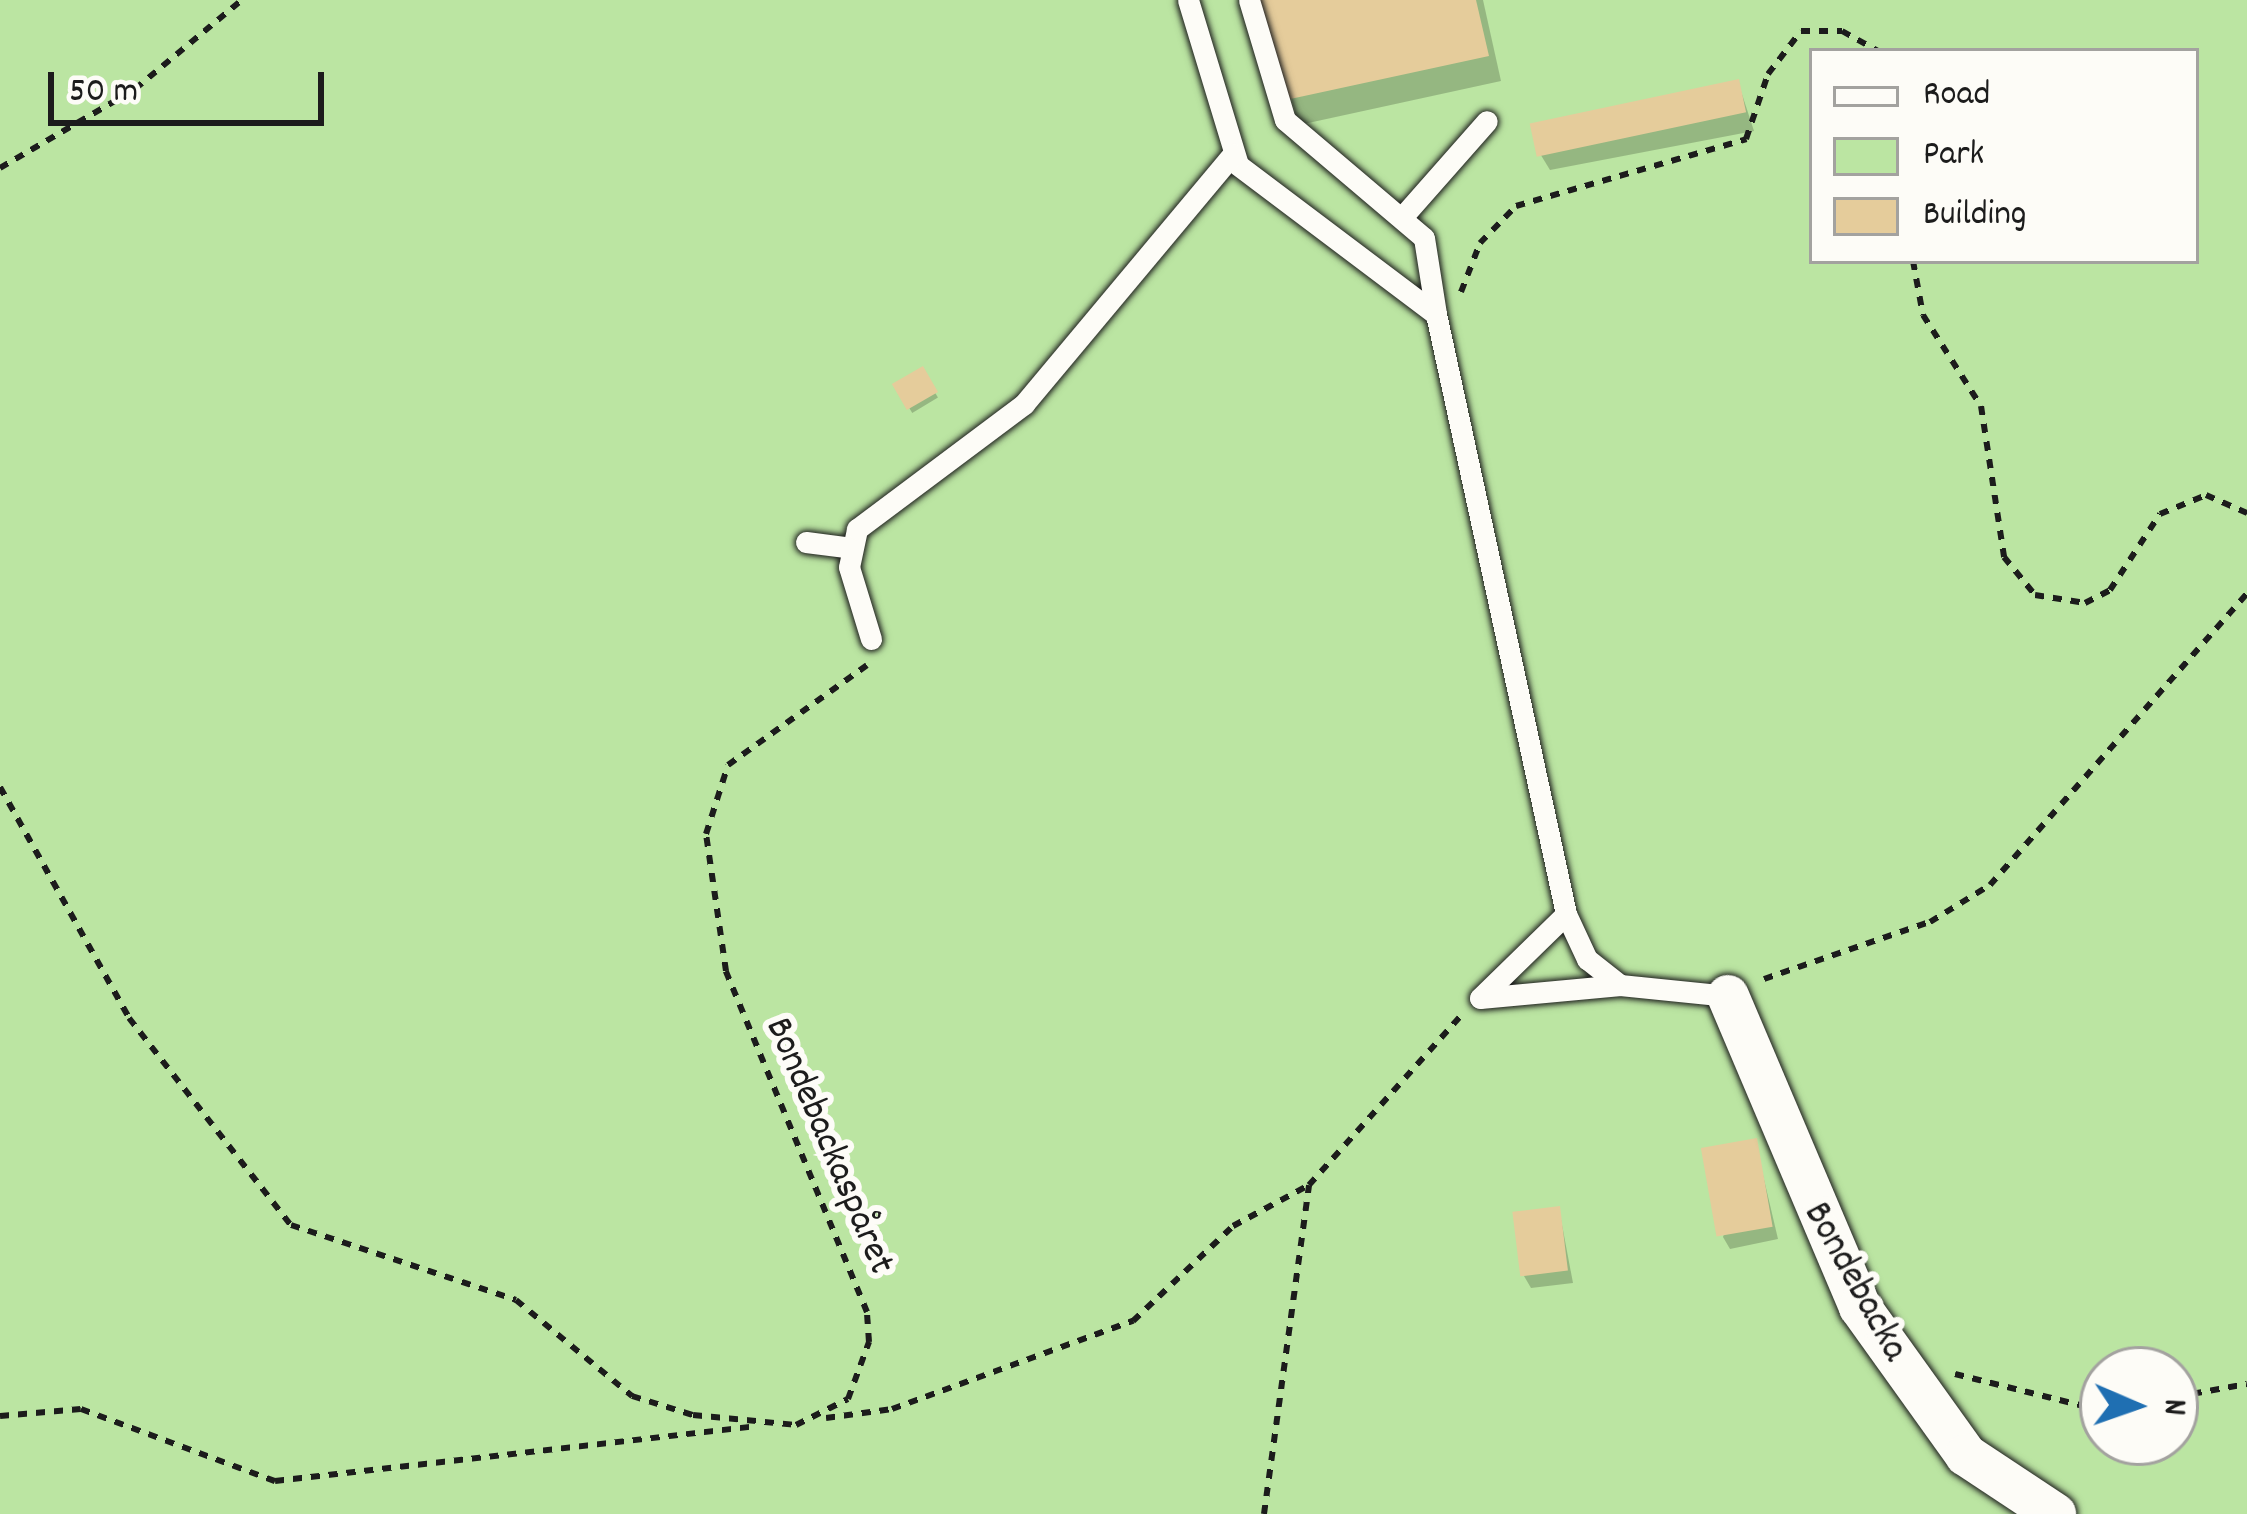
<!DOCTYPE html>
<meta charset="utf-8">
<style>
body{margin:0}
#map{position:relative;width:2247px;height:1514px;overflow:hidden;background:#f6eedb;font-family:Dekko,sans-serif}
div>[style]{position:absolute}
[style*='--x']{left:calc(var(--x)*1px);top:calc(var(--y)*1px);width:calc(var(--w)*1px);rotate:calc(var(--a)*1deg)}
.green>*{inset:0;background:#bbe5a2}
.shadow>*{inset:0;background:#0003;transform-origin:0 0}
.building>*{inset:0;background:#e5cc9b;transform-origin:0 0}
.path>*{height:6px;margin-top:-3px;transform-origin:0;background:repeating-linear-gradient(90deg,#1c1c1c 0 9px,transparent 0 18px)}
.roads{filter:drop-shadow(0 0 3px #1c1c1c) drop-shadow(0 0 3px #1c1c1c)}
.service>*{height:21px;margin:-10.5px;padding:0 10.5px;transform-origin:10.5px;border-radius:10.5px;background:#fdfcf7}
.minor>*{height:42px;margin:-21px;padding:0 21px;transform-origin:21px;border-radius:21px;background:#fdfcf7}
span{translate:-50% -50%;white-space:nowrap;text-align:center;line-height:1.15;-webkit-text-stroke:12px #fdfcf7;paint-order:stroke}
.street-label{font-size:39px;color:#1c1c1c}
.legend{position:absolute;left:1809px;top:48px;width:390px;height:216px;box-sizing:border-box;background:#fdfcf7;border:3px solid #a3a29f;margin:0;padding:15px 21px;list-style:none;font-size:36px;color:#1c1c1c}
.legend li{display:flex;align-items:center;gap:24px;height:60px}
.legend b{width:60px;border:3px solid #a3a29f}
.north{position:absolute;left:2079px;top:1346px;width:120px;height:120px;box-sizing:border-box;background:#fdfcf7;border:3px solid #a3a29f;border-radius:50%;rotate:92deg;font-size:33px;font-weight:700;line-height:48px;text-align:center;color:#1c1c1c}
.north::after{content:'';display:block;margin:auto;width:42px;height:54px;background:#1f6fb2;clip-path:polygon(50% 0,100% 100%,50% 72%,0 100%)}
.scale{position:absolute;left:48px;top:72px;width:276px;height:54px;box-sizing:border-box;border:6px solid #1c1c1c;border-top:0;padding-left:15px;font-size:36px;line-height:42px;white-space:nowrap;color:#1c1c1c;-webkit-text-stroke:9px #fdfcf7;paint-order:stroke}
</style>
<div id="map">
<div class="green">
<div style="clip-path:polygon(evenodd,0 0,2247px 0,2247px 1514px,0 1514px,0 0,1812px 51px,2196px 51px,2196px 261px,1812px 261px,1812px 51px,0 0,2103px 1370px,2175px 1370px,2175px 1442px,2103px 1442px,2103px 1370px)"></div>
</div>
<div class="shadow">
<div style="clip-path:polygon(1263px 0,1483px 0,1501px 81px,1299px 125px)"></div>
<div style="clip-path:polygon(1738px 82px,1754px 131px,1550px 170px,1539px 152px)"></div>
<div style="left:922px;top:371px;width:31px;height:30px;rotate:59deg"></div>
<div style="clip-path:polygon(1755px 1141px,1778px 1239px,1730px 1249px,1723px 1237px)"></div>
<div style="clip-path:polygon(1559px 1209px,1573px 1283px,1531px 1288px,1524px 1276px)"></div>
</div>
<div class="building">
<div style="clip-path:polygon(1259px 0,1476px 0,1489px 56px,1281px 101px)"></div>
<div style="left:1739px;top:79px;width:34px;height:214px;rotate:78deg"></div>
<div style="left:923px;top:366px;width:30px;height:36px;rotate:60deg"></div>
<div style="left:1757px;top:1138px;width:90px;height:57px;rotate:80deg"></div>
<div style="left:1560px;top:1206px;width:65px;height:48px;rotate:83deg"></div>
</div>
<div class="path">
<div style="--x:0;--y:168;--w:156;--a:-30.3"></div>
<div style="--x:135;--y:89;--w:139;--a:-39.8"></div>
<div style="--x:1913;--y:261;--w:55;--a:79.5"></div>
<div style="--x:1923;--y:315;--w:108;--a:57.5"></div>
<div style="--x:1981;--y:406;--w:153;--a:81.3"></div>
<div style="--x:2004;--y:557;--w:49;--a:50.8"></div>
<div style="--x:2035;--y:595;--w:51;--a:9.1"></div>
<div style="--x:2085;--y:603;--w:28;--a:-27"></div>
<div style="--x:2110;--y:590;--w:91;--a:-56.7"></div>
<div style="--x:2160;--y:514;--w:50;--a:-22.4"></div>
<div style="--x:2206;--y:495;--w:45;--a:23.7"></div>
<div style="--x:1461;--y:292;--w:53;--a:-68.8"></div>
<div style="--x:1480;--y:243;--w:52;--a:-45.8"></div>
<div style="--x:1516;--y:206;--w:240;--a:-16.2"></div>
<div style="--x:1746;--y:139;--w:69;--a:-71.3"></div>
<div style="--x:1768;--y:74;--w:54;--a:-52.5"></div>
<div style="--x:1801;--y:31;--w:41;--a:0"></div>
<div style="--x:1842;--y:31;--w:41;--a:29.1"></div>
<div style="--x:0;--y:787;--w:265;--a:60.8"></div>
<div style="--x:129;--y:1018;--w:263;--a:52"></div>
<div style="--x:291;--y:1225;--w:237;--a:18.4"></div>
<div style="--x:516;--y:1300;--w:151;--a:39.6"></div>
<div style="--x:632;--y:1396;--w:64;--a:17.3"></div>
<div style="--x:693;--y:1415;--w:103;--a:5.5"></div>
<div style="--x:796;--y:1425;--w:58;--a:-26.6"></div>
<div style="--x:848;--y:1399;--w:61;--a:-69.8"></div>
<div style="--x:869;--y:1342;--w:30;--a:-94"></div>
<div style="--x:867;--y:1312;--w:369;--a:-112.5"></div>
<div style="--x:726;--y:971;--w:138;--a:-98.3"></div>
<div style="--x:706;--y:834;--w:72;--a:-72.3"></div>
<div style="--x:728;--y:765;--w:171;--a:-35.7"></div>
<div style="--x:1764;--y:979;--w:176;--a:-19"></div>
<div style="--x:1930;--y:922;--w:70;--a:-31.7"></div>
<div style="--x:1990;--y:885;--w:389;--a:-48.6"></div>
<div style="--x:1955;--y:1374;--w:153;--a:14"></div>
<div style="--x:2175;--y:1397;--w:73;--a:-10.2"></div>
<div style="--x:0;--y:1416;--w:81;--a:-4.9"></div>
<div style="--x:81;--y:1409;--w:207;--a:20.4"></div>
<div style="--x:275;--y:1481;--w:478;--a:-6.5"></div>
<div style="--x:826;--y:1418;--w:67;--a:-7.8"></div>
<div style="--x:892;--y:1409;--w:257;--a:-20.1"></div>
<div style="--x:1133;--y:1321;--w:138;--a:-43.5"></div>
<div style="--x:1233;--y:1226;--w:86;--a:-28.3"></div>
<div style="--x:1264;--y:1514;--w:332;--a:-82.2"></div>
<div style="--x:1309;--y:1185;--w:226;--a:-48.1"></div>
</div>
<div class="roads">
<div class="service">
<div style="--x:1188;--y:0;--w:172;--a:73.1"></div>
<div style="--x:1238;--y:165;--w:248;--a:37"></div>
<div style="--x:1436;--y:314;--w:614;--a:77.77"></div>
<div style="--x:1566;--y:914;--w:50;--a:65"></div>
<div style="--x:1587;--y:959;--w:42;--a:38.2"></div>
<div style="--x:1249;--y:0;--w:125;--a:73.3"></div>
<div style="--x:1285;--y:120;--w:182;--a:40.3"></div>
<div style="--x:1424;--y:238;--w:77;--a:81"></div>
<div style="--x:1404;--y:215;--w:125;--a:-48.6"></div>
<div style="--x:806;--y:542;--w:46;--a:7.4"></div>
<div style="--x:871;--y:639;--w:75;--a:-107"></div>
<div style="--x:849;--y:567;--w:39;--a:-78"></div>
<div style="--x:857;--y:529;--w:209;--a:-36.8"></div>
<div style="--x:1024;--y:404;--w:326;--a:-50.1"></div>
<div style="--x:1480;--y:998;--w:141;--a:-5.3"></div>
<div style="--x:1620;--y:985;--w:109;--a:5.8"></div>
<div style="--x:1480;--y:998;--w:120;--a:-44.3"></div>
</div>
<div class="minor">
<div style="--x:1728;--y:996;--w:338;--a:67"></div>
<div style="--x:1860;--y:1307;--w:182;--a:54.4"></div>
<div style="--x:1966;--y:1455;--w:107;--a:33.5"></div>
</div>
</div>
<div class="street-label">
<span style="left:827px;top:1147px;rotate:67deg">Bondebackaspåret</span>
<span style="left:1853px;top:1283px;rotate:61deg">Bondebacka</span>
</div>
<ul class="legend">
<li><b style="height:15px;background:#fdfcf7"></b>Road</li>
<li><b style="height:33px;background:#bbe5a2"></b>Park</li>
<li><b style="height:33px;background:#e5cc9b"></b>Building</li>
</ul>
<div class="north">N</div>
<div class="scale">50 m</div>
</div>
